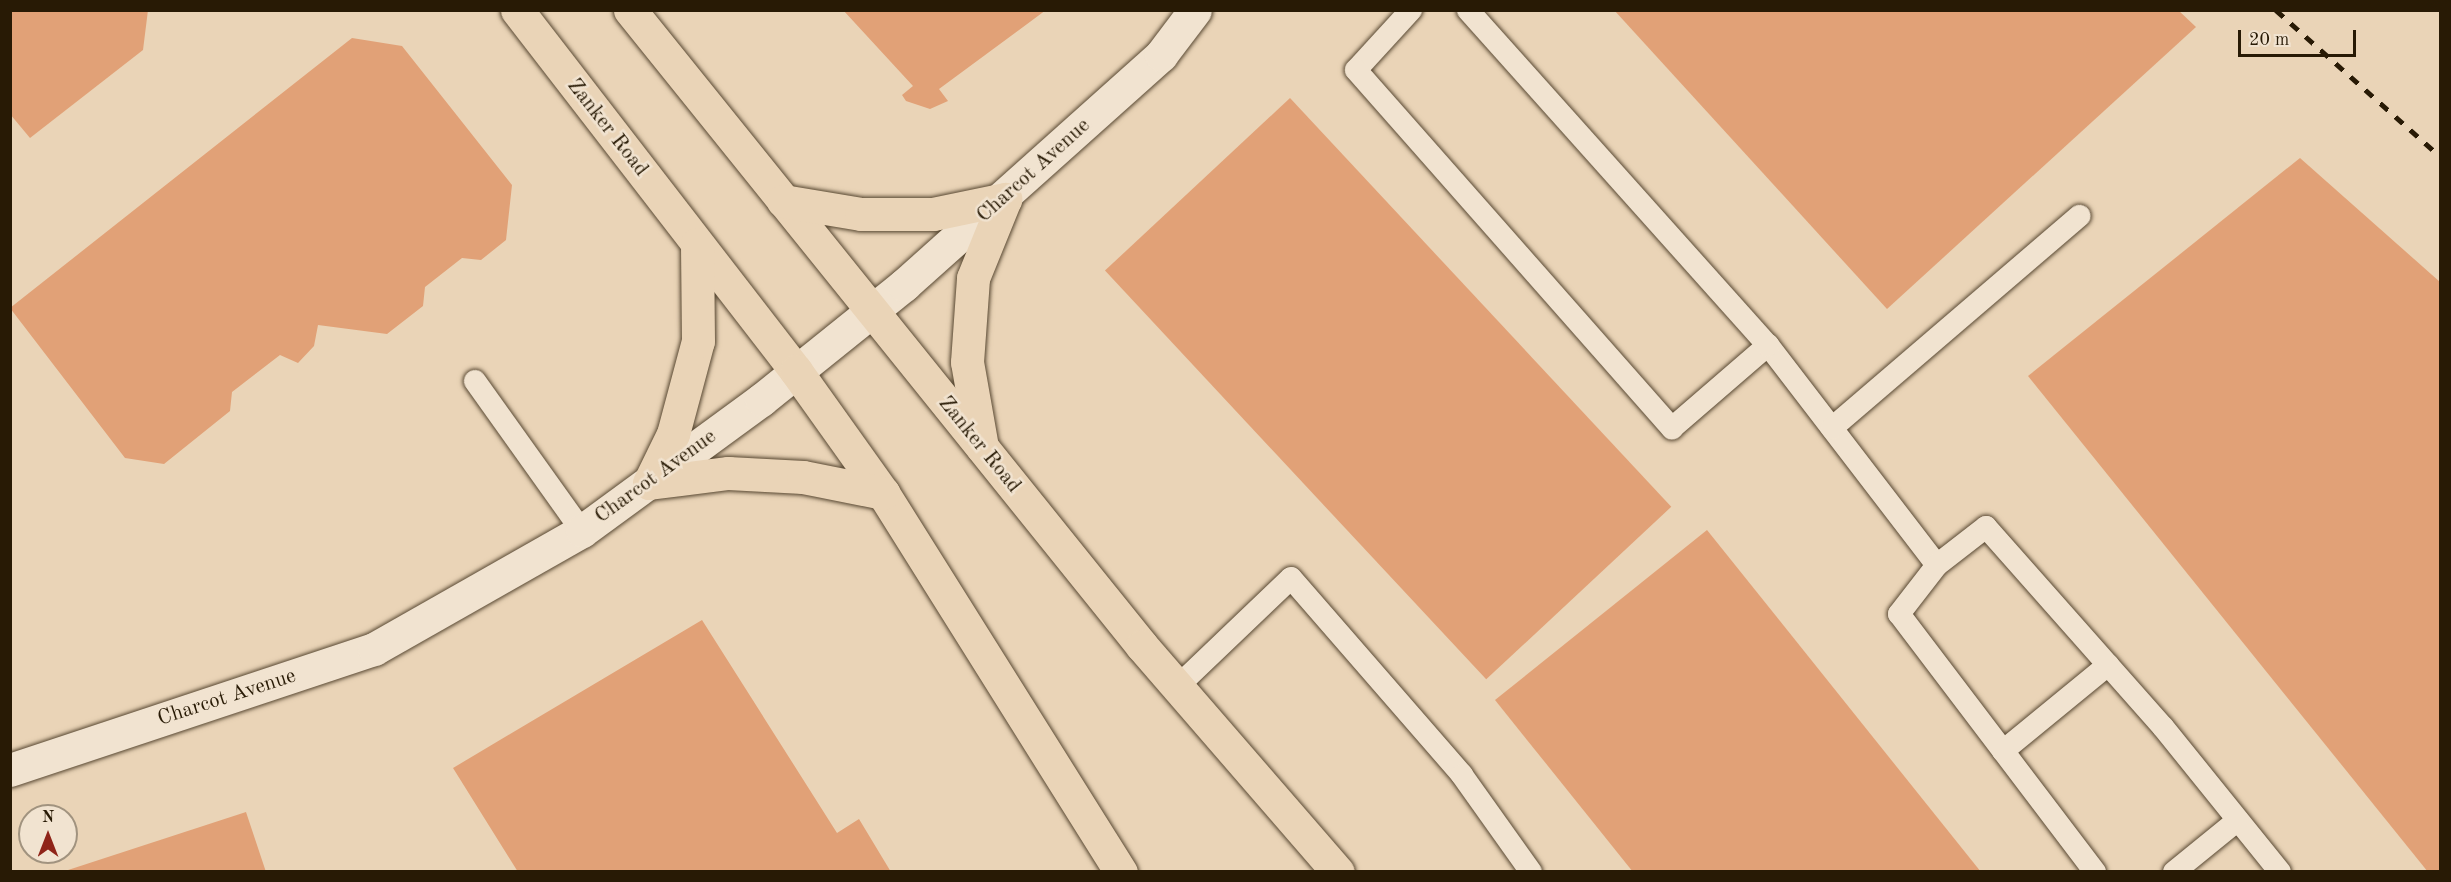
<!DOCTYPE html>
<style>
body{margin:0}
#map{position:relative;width:2451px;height:882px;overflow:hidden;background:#ead4b7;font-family:"Old Standard TT",serif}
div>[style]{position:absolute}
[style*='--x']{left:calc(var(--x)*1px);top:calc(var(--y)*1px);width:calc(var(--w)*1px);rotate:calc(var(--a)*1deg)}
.building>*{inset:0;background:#e1a177;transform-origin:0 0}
.roads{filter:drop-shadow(0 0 2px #584832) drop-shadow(0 0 2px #584832)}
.service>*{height:22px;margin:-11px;padding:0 11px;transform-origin:11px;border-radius:11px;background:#f1e3d0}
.secondary>*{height:33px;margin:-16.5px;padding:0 16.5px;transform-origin:16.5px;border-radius:16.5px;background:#f1e3d0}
.primary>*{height:33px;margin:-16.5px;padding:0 16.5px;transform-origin:16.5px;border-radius:16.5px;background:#ead4b7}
.rail>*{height:4.5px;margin-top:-2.25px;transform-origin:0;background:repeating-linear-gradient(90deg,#281a05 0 10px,transparent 0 20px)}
span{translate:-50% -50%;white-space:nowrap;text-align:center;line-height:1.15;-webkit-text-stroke:5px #f1e3d0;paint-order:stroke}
.street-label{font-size:21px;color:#281a05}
.frame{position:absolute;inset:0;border:12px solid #281a05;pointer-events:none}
.north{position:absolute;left:18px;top:804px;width:60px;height:60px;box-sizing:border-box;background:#f1e3d0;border:2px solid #a1937f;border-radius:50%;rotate:0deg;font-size:16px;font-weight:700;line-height:24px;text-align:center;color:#281a05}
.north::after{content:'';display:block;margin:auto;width:21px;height:27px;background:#8f2418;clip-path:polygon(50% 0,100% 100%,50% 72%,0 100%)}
.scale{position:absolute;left:2238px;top:30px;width:118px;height:27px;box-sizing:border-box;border:3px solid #281a05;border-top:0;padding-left:8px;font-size:18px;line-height:21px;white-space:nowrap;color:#281a05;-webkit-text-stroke:4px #f1e3d0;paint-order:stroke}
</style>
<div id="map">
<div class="building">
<div style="clip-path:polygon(10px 10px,148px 10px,143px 50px,30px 138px,10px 114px)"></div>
<div style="clip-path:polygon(843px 10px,1046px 10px,939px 89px,948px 101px,930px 109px,906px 101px,902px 95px,913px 86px)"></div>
<div style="clip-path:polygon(1614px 10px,2178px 10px,2196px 27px,1887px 309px)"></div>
<div style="clip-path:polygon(352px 38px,402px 46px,512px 185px,506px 240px,481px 260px,462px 258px,425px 287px,423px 306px,387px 334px,318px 325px,314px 346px,298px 363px,280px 355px,232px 392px,230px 411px,164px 464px,125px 458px,10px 308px)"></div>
<div style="left:1290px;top:98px;width:559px;height:253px;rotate:47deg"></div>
<div style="clip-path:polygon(2300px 158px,2440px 282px,2440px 872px,2428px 872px,2028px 376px)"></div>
<div style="clip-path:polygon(1707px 530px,1981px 872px,1633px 872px,1495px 700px)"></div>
<div style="clip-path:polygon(702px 620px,837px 833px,859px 819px,891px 872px,518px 872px,453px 768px)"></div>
<div style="clip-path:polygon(246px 812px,266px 872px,65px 872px,65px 871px)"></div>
</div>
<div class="roads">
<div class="service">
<div style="--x:1411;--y:10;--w:81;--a:132.5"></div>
<div style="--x:1356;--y:70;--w:478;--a:48.6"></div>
<div style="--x:1672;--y:428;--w:127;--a:-40.8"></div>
<div style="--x:1768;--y:345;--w:277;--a:52.5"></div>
<div style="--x:1468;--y:10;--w:450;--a:48.2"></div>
<div style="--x:475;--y:381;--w:184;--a:54.5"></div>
<div style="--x:1832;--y:428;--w:326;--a:-40.6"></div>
<div style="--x:1178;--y:686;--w:156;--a:-43.7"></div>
<div style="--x:1291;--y:578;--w:261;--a:49"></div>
<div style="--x:1462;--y:775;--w:119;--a:54.6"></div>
<div style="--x:2003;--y:751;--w:136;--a:-39.3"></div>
<div style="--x:2095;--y:872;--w:324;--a:-127.2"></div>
<div style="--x:1899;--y:614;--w:62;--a:-52.2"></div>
<div style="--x:1937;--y:565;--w:62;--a:-37.8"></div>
<div style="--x:1986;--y:527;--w:267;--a:48.5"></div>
<div style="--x:2163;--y:727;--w:186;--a:51.1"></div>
<div style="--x:2174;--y:872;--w:82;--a:-39.1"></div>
</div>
<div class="secondary">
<div style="--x:10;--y:770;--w:384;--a:-18.4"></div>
<div style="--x:374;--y:649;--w:239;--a:-29.6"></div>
<div style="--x:582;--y:531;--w:222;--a:-36.2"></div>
<div style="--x:761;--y:400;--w:184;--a:-38.8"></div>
<div style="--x:904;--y:285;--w:345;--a:-41.8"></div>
<div style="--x:1161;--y:55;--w:56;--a:-52.9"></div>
</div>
<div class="primary">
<div style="--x:517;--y:10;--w:456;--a:52.3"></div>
<div style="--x:796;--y:371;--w:150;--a:54.5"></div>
<div style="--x:883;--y:493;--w:448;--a:57.9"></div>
<div style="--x:630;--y:10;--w:816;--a:51.16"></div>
<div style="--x:1142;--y:646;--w:299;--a:49.1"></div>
<div style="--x:783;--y:201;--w:79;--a:9.5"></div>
<div style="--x:861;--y:214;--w:72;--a:0"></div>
<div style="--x:933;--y:214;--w:74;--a:-11.8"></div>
<div style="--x:982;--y:447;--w:86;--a:-100"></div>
<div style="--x:967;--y:362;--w:84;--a:-85.9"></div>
<div style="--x:973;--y:278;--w:85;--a:-67.9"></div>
<div style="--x:649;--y:483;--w:55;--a:-63.9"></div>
<div style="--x:673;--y:434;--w:96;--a:-75"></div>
<div style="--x:698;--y:341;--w:97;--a:-90.6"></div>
<div style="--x:649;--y:483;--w:80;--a:-7.2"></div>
<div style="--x:728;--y:473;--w:75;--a:3.1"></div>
<div style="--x:803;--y:477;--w:82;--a:11.3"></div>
</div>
</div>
<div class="rail">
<div style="--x:2276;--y:10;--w:220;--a:41.7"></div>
</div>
<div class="street-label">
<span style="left:607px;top:128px;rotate:52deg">Zanker Road</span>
<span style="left:1034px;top:171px;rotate:-42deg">Charcot Avenue</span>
<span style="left:979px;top:445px;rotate:51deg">Zanker Road</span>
<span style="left:656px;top:477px;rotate:-36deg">Charcot Avenue</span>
<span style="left:227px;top:698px;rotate:-18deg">Charcot Avenue</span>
</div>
<div class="frame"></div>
<div class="north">N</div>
<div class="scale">20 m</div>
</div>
